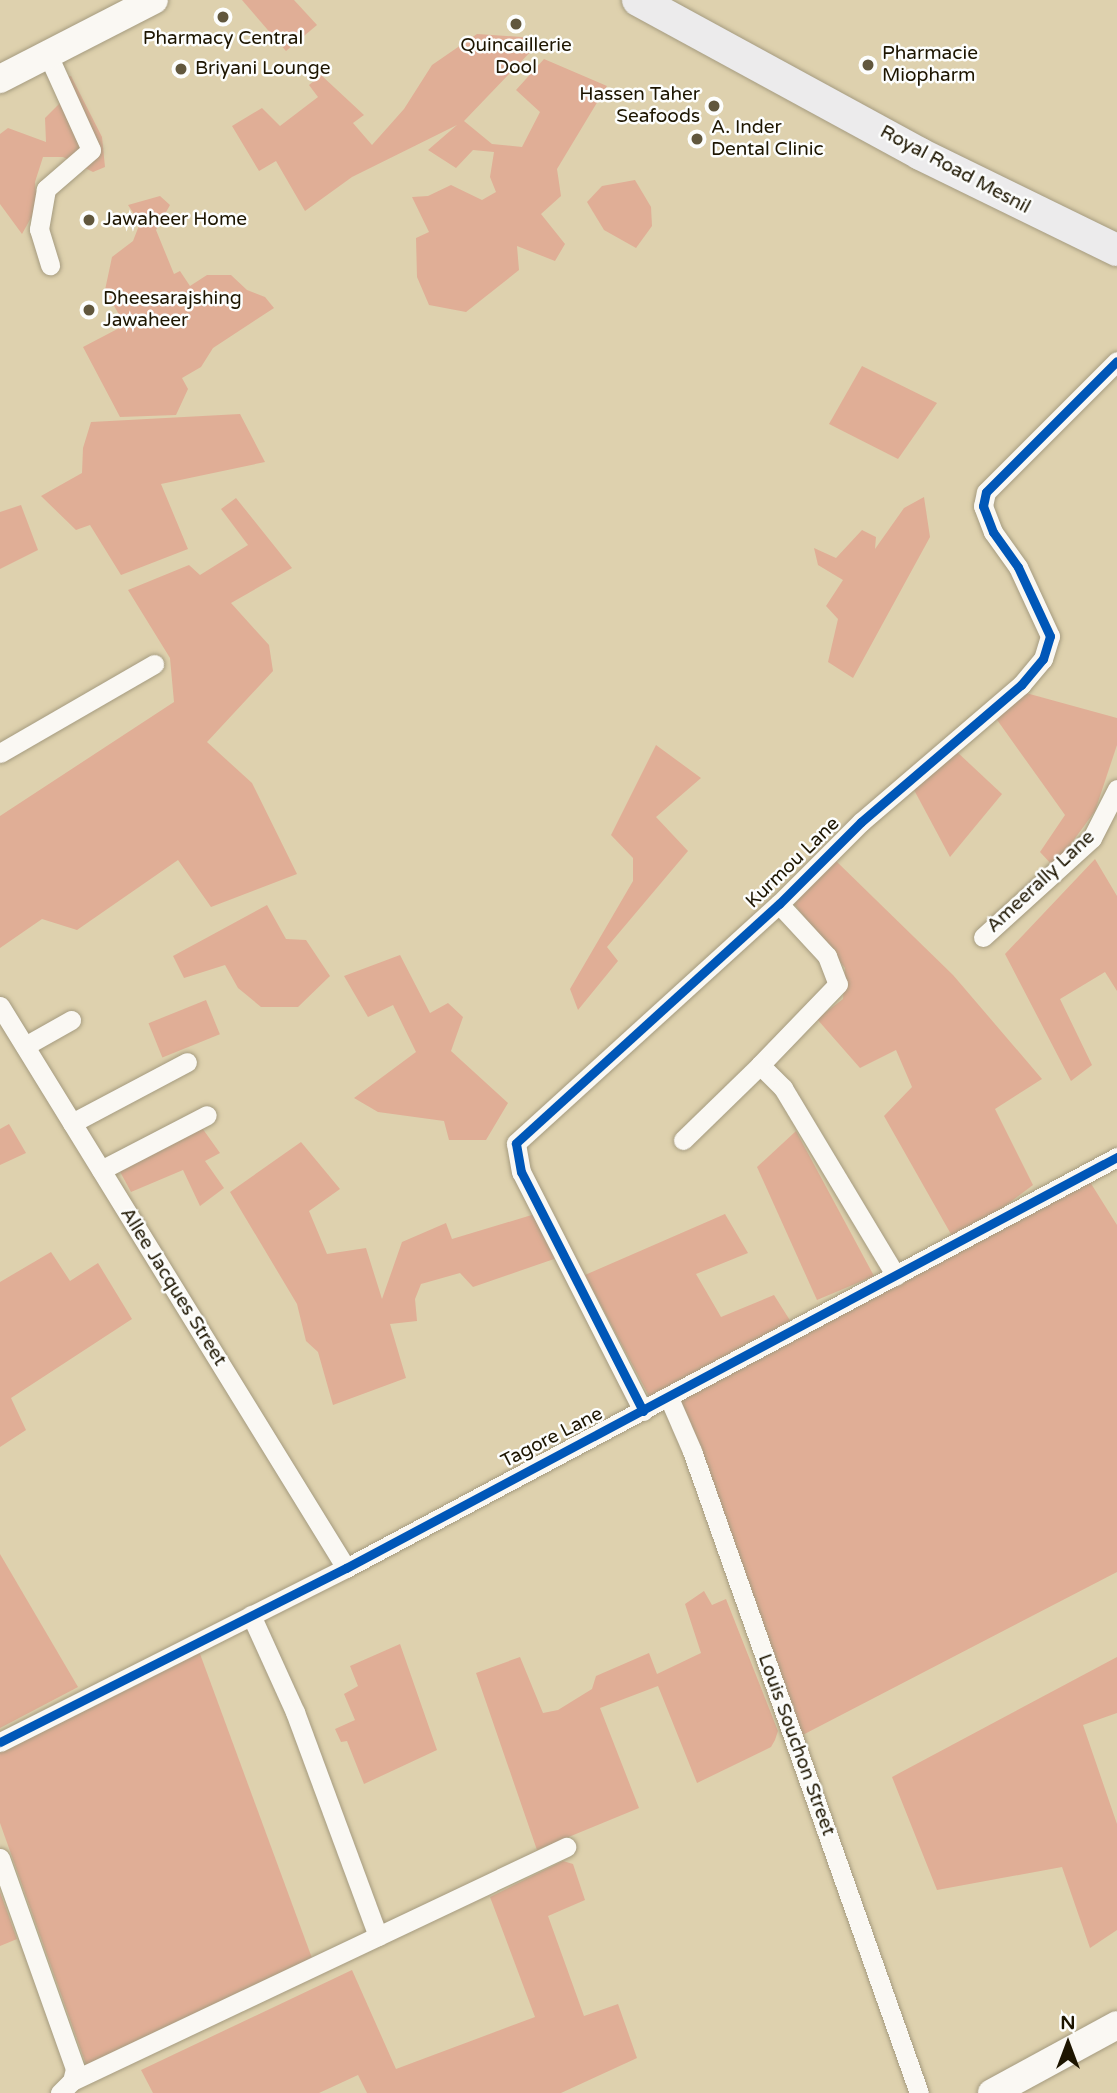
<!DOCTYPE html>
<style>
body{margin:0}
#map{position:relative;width:1117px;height:2093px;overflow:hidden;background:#ded1ae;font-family:"Varela Round",sans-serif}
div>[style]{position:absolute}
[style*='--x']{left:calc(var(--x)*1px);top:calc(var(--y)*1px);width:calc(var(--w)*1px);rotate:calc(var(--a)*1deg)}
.green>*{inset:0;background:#e0ae96;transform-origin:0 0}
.roads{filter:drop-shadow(0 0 2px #a59b7f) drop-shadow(0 0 2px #a59b7f)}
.minor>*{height:19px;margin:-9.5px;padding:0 9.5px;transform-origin:9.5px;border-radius:9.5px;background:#faf8f3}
.secondary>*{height:28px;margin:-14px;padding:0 14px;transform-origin:14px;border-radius:14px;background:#faf8f3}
.primary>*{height:32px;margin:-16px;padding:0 16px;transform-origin:16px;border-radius:16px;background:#ecebec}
.cycleway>*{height:9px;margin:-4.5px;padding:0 4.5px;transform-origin:4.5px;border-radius:4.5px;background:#0057b8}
.dots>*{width:19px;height:19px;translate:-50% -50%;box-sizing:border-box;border:4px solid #fdfefd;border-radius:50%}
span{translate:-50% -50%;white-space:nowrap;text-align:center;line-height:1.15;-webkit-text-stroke:5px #fdfefd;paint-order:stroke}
.poi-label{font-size:19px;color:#1d1500}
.left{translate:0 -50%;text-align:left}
.right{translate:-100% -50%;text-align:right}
.street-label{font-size:19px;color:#1d1500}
.north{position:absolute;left:1033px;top:2009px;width:70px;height:70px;-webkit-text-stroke:5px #fdfefd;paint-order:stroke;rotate:0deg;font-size:19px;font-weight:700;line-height:28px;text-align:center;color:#1d1500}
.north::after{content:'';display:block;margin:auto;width:24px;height:32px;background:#1d1500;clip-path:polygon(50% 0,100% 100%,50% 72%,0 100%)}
</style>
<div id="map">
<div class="green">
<div style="clip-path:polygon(242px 0,294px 0,317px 25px,286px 51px)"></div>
<div style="clip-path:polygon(477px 34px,522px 37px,537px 45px,464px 121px,492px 144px,522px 147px,540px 112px,516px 90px,544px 59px,607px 86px,557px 169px,561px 196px,541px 214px,565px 244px,555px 261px,517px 246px,519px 270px,466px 312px,429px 305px,417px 277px,416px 238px,429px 232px,412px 197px,428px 196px,451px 185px,482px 200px,496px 192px,490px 177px,494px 152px,473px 150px,456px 168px,428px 150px,457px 125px,352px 177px,305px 211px,276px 161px,259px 171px,232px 126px,262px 108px,280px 126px,318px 97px,309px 85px,321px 75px,364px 115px,353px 123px,372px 145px,404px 109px,432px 65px)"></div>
<div style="clip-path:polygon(71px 76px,102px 137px,105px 167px,93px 172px,63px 157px,43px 157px,35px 182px,37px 207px,22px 234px,0 204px,0 134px,8px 128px,46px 142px,45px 118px,64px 99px,63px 77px)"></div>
<div style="clip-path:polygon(635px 180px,651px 207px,652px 226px,636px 248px,604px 230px,587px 202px,602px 186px)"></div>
<div style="clip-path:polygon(160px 196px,170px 205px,156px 230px,174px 274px,180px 271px,190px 286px,207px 275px,231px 275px,247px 290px,265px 297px,274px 308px,213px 348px,201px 367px,182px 378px,188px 389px,176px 415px,120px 417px,83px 347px,125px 325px,105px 290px,112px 257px,133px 241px,140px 223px,128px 205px)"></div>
<div style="clip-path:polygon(862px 366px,937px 403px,898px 459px,829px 424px)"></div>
<div style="clip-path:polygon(240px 414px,265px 462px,161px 484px,188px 549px,121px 575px,90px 525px,76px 530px,41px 496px,82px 473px,83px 448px,91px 422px)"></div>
<div style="clip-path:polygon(924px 497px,930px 537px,853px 678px,828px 662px,838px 619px,826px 606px,843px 580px,818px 565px,814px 548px,836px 558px,862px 530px,876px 537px,875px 549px,904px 508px)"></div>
<div style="clip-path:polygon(236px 498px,292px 568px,231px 603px,269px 645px,273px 671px,207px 742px,252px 783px,297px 874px,211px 907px,178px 860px,77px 930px,42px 919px,0 948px,0 816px,174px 702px,170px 658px,128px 590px,189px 565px,200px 575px,248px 545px,221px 509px)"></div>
<div style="clip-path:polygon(21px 505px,38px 550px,0 569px,0 512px)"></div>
<div style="clip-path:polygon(1026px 693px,1117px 718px,1117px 745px,1095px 811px,1054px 867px,1040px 852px,1065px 815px,995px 717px)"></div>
<div style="clip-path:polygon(656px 745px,701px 778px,656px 817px,688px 851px,607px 947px,618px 961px,578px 1010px,570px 989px,633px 881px,633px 858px,611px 835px)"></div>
<div style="clip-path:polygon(956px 751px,1002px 794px,950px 857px,913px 788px)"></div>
<div style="clip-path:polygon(1095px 859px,1117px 896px,1117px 991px,1105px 972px,1060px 999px,1092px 1065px,1071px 1081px,1005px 954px)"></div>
<div style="clip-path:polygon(835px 860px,953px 975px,1042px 1079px,995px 1109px,1033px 1185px,957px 1242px,1085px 1174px,1117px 1225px,1117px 1572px,793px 1740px,675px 1395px,956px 1243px,884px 1116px,912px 1087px,896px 1050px,860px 1068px,817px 1019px,843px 999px,845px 968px,794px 904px)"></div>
<div style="clip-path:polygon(267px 905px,286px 939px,306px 940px,330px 976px,298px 1007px,261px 1007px,238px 988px,225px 965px,184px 978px,173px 956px)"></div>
<div style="clip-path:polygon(400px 955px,430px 1013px,448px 1003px,463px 1017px,451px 1051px,508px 1103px,486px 1140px,449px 1140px,444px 1121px,378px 1112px,354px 1098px,416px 1052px,393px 1005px,368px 1017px,344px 976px)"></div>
<div style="left:206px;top:1000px;width:37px;height:62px;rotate:68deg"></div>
<div style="clip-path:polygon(9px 1124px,26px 1153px,0 1165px,0 1129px)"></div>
<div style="clip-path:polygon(200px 1125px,220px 1153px,205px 1161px,224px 1188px,200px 1206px,183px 1170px,131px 1192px,117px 1166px)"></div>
<div style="clip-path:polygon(796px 1131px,874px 1276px,817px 1300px,757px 1167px)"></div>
<div style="clip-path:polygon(301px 1142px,340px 1189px,309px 1211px,327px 1254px,366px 1248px,382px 1299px,402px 1242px,446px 1223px,452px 1239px,535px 1214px,557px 1258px,473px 1287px,460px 1273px,421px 1284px,415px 1299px,417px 1321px,390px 1324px,406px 1378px,333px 1405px,318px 1352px,306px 1341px,297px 1304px,230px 1192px)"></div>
<div style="clip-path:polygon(725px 1214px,748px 1253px,696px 1274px,721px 1317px,774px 1295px,791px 1322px,651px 1400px,585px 1275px)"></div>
<div style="clip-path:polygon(51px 1252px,70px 1281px,98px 1263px,132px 1319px,11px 1398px,26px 1430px,0 1447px,0 1282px)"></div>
<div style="clip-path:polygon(0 1554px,78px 1687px,0 1728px)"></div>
<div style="clip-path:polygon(704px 1591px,712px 1605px,726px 1599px,778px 1731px,775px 1740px,771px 1747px,697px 1783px,658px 1686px,600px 1708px,639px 1808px,537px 1850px,476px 1673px,520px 1657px,543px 1713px,558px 1710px,592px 1689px,596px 1676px,649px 1653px,657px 1674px,701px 1653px,685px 1604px)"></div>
<div style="clip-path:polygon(196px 1643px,316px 1969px,88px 2070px,0 1823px,0 1743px)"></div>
<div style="clip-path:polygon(400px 1644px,437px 1750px,364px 1784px,347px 1741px,341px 1742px,335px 1729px,355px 1720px,344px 1694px,358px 1686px,350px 1666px)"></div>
<div style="clip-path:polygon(1117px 1657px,1117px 1713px,1083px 1725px,1117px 1824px,1117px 1930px,1090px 1948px,1062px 1867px,937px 1890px,892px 1777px)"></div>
<div style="clip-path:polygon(563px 1861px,573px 1864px,585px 1900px,548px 1916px,584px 2016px,618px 2004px,637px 2058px,561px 2093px,367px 2093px,358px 2075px,319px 2093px,153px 2093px,141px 2070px,352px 1970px,396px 2069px,535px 2017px,490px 1897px)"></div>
<div style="clip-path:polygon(0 1892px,17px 1939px,0 1946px)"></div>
</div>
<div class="roads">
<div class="minor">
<div style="--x:48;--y:55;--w:104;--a:65.6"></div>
<div style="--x:91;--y:150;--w:60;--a:139.1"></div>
<div style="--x:46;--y:189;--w:41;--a:99.9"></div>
<div style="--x:39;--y:229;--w:38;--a:73"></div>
<div style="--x:0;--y:753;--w:178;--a:-30"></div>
<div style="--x:779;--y:904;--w:71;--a:47.3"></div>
<div style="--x:827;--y:956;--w:30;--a:69"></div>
<div style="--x:838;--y:984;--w:112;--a:133.9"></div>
<div style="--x:760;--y:1065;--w:33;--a:45"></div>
<div style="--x:783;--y:1088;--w:219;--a:59"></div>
<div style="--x:983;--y:937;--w:147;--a:-42.2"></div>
<div style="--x:1092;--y:838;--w:55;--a:-63"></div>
<div style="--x:0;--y:1006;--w:660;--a:58.38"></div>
<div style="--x:25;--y:1046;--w:53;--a:-29.5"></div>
<div style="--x:72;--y:1123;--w:130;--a:-27.9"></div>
<div style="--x:683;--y:1140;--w:107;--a:-44.2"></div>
<div style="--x:101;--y:1170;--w:119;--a:-27.4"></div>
<div style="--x:669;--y:1398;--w:58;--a:66.5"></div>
<div style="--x:692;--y:1451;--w:681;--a:70.53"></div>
<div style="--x:643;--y:1411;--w:268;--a:-117"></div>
<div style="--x:521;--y:1172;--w:29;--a:-100"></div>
<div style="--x:516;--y:1143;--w:355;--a:-42.3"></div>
<div style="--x:779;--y:904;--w:116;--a:-45"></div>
<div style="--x:861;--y:822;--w:211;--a:-40.6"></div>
<div style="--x:1021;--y:685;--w:34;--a:-50"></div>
<div style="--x:1043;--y:659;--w:24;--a:-73"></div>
<div style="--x:1050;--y:636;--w:76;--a:-114.9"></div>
<div style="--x:1018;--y:567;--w:43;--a:-125.5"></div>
<div style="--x:993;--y:532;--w:28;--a:-111"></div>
<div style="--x:983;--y:506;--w:14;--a:-78"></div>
<div style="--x:986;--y:492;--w:185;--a:-45"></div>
<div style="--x:251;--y:1615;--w:107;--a:65.6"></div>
<div style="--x:295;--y:1712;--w:239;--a:69.7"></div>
<div style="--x:0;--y:1742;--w:387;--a:-26.7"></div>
<div style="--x:346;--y:1568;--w:874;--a:-28.06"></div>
<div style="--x:0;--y:1858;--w:224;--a:70.4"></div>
<div style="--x:75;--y:2069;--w:12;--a:104"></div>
<div style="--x:72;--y:2081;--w:17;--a:135"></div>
<div style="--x:72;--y:2081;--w:547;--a:-25.35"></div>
</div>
<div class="secondary">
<div style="--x:0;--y:79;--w:173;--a:-27.2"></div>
<div style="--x:992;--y:2093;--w:142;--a:-28.5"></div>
</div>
<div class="primary">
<div style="--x:638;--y:0;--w:321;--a:28.6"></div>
<div style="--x:920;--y:154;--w:219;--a:26"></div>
</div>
</div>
<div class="cycleway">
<div style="--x:643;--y:1411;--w:268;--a:-117"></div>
<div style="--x:521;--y:1172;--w:29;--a:-100"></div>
<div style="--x:516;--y:1143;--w:355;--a:-42.3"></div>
<div style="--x:779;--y:904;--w:116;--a:-45"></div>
<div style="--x:861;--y:822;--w:211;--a:-40.6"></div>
<div style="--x:1021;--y:685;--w:34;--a:-50"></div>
<div style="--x:1043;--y:659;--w:24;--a:-73"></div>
<div style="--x:1050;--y:636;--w:76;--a:-114.9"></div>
<div style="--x:1018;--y:567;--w:43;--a:-125.5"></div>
<div style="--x:993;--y:532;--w:28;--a:-111"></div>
<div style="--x:983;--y:506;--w:14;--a:-78"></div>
<div style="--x:986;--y:492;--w:185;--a:-45"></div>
<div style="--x:0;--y:1742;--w:387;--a:-26.7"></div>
<div style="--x:346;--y:1568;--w:874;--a:-28.06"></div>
</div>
<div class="dots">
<div style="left:223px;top:17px;background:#61573d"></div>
<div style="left:516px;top:24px;background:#61573d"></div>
<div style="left:868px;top:65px;background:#61573d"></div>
<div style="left:181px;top:69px;background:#61573d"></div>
<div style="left:714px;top:106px;background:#61573d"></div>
<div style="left:697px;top:139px;background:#61573d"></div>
<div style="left:89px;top:220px;background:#61573d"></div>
<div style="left:89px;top:310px;background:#61573d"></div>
</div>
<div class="poi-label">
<span style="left:223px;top:39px">Pharmacy Central</span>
<span style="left:516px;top:57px">Quincaillerie<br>Dool</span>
<span class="left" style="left:882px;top:65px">Pharmacie<br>Miopharm</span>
<span class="left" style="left:195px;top:69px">Briyani Lounge</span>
<span class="right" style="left:700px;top:106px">Hassen Taher<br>Seafoods</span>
<span class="left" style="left:711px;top:139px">A. Inder<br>Dental Clinic</span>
<span class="left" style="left:103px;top:220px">Jawaheer Home</span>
<span class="left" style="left:103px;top:310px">Dheesarajshing<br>Jawaheer</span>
</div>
<div class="street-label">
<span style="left:955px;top:170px;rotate:28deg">Royal Road Mesnil</span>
<span style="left:793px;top:863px;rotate:-44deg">Kurmou Lane</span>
<span style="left:1041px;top:882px;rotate:-43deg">Ameerally Lane</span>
<span style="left:173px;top:1287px;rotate:58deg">Allee Jacques Street</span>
<span style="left:552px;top:1438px;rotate:-27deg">Tagore Lane</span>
<span style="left:796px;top:1745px;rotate:70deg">Louis Souchon Street</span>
</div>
<div class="north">N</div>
</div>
